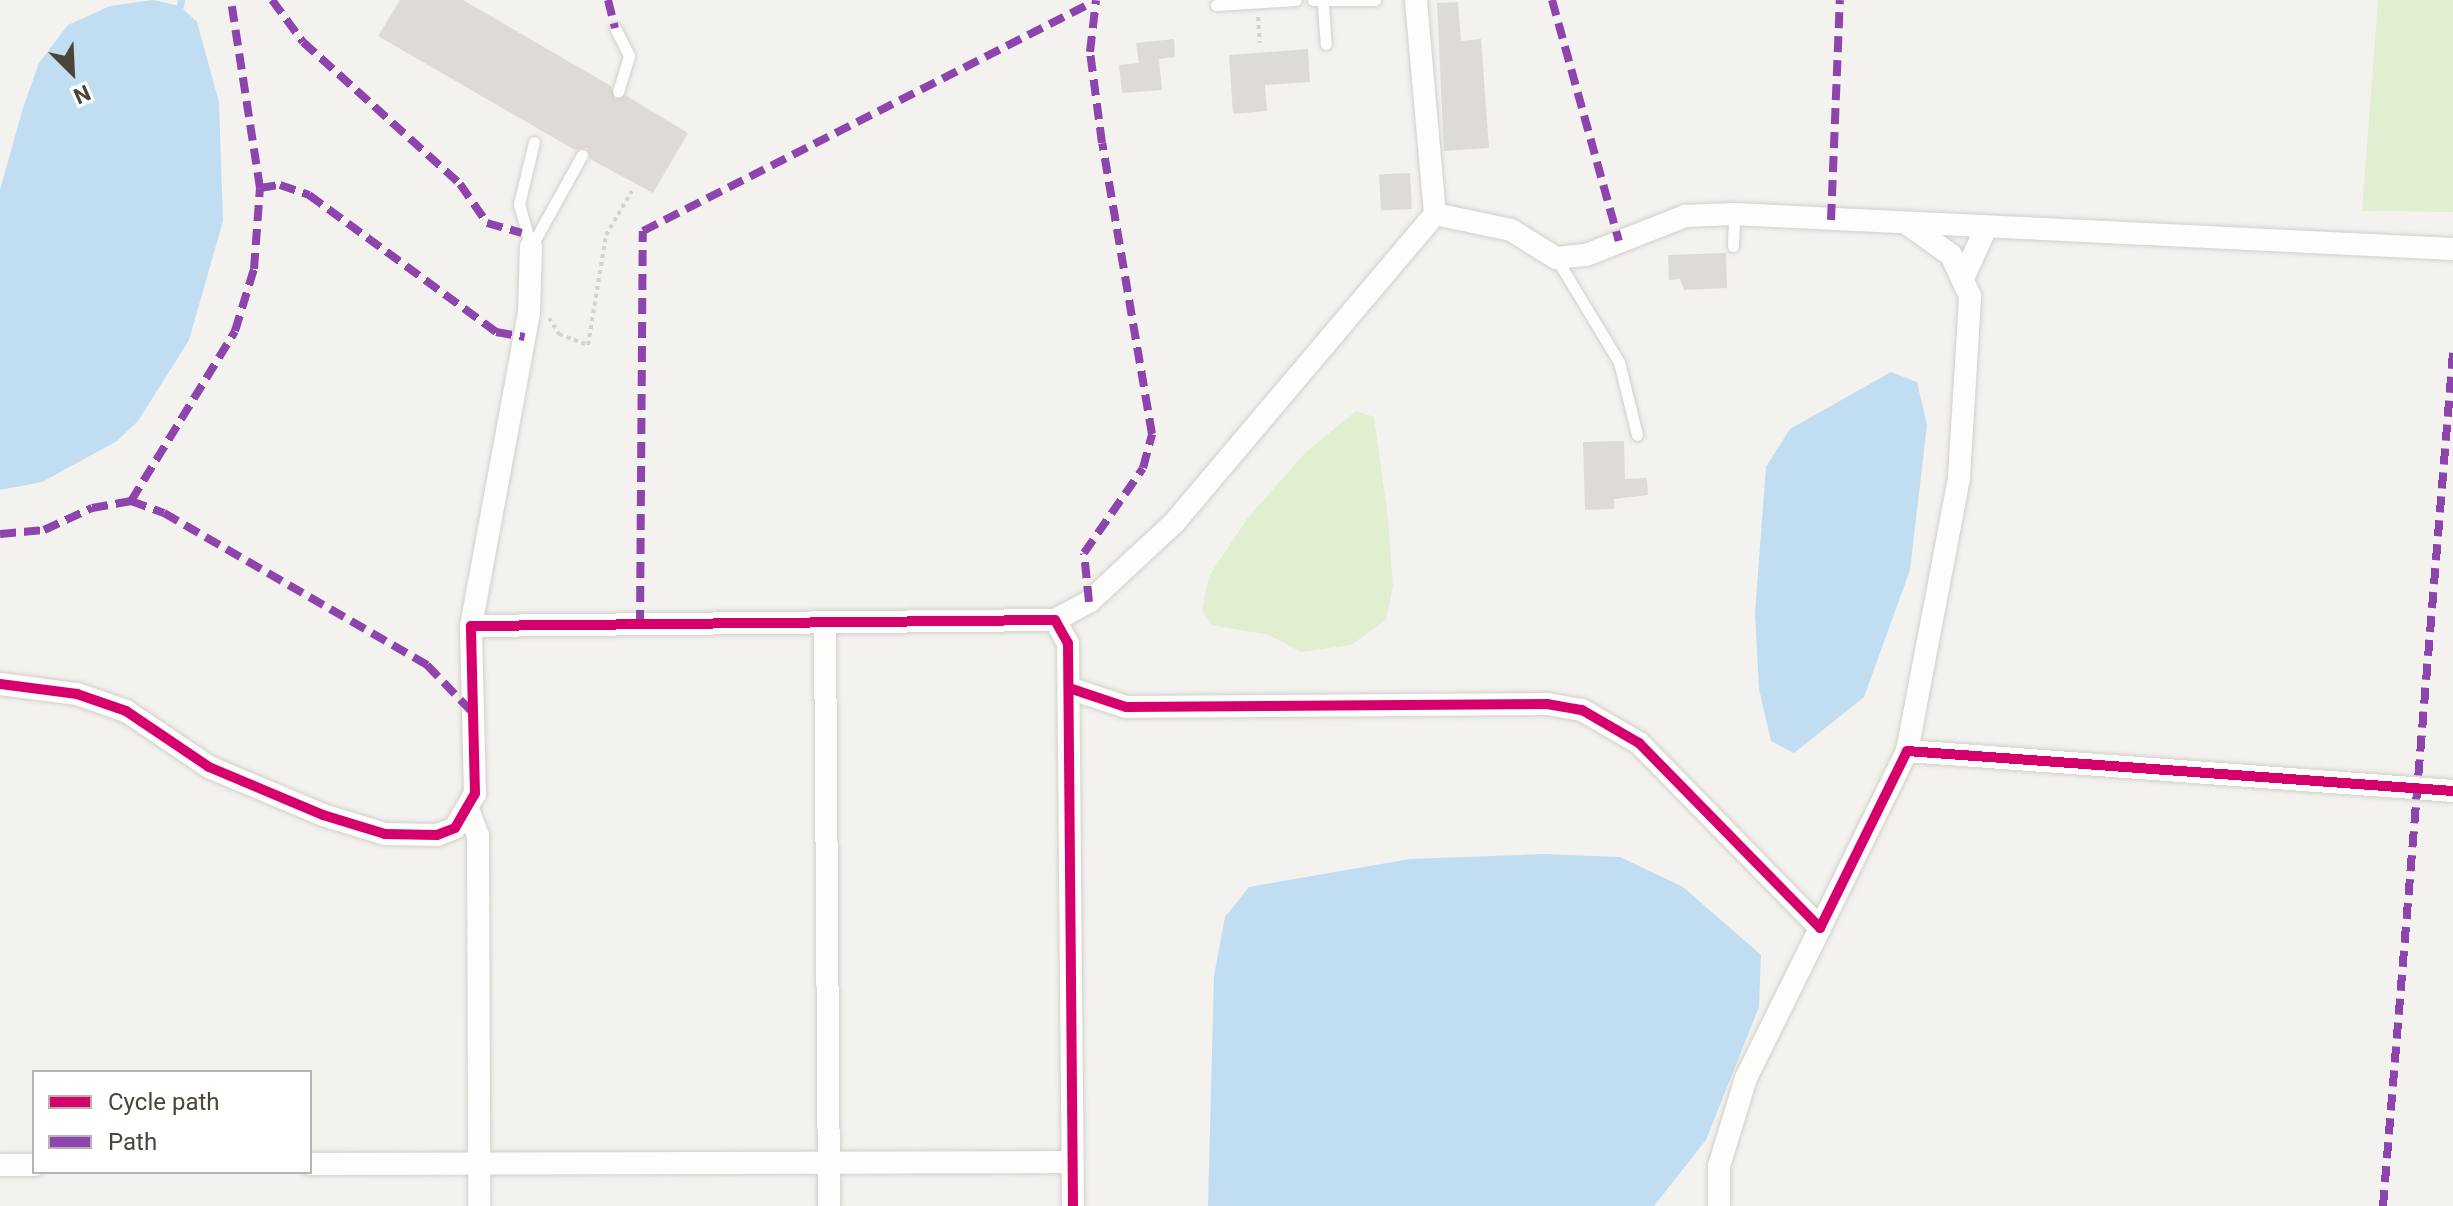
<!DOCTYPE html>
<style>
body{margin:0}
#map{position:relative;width:2453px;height:1206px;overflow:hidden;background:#f4f2ee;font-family:Roboto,sans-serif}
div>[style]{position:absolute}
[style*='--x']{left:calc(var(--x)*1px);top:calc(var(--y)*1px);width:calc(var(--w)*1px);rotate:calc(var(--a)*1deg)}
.green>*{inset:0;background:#e1eecf}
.water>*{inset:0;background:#c0ddf1}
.stream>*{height:7px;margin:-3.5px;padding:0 3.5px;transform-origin:3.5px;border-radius:3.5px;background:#c0ddf1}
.building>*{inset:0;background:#dedbd6;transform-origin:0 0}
.path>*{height:4px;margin-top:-2px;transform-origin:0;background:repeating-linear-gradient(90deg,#d3d2cc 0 4px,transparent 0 8px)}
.roads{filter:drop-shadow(0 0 2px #d2d0cb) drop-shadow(0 0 2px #d2d0cb)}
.service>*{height:11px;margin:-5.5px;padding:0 5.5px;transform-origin:5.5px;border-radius:5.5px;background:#fdfdfc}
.minor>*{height:22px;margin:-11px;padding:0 11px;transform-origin:11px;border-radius:11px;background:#fdfdfc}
.quiet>*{height:8px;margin-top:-4px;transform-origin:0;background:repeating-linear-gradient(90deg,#8e44ad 0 16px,transparent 0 24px)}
.cycleway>*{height:10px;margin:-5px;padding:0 5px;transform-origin:5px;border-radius:5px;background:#d6006c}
span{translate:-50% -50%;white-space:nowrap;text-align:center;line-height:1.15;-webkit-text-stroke:6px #fff;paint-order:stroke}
.legend{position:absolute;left:32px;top:1070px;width:280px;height:104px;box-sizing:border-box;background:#fff;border:2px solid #b7b4b0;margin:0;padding:10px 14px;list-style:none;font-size:24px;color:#4b4439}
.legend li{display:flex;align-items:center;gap:16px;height:40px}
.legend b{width:40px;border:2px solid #b7b4b0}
.north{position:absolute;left:32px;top:32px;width:80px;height:80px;-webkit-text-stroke:6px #fff;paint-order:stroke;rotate:156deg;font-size:22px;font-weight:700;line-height:32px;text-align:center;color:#4b4439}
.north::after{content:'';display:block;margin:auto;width:28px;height:36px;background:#4b4439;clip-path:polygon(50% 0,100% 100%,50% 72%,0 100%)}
</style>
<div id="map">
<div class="green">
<div style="clip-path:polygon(2378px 0,2453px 0,2453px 212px,2362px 211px)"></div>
<div style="clip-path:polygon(1356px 411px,1374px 417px,1388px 518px,1393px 586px,1386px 620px,1351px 645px,1301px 652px,1269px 635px,1212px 625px,1202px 610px,1209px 576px,1247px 519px,1305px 453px)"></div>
</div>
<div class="water">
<div style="clip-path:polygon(153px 0,180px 6px,197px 22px,219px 102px,223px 221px,189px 340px,138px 421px,117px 441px,42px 482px,0 490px,0 190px,23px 108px,39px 63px,68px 25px,110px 6px)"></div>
<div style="clip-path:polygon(1891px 372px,1917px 382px,1927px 425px,1910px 570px,1864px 697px,1794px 753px,1771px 741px,1759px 689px,1755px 613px,1766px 467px,1790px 429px)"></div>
<div style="clip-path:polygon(1543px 854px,1620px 857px,1683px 887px,1761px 955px,1759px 1007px,1706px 1140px,1654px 1206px,1208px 1206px,1214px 976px,1225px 917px,1249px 887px,1410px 859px)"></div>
</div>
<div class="stream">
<div style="--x:180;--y:6;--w:6;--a:-81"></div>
</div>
<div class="building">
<div style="clip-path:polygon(400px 0,463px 0,611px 86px,615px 99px,625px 95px,688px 133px,653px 193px,590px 159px,587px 148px,575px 150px,378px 36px)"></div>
<div style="clip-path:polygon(1458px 2px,1461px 41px,1481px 39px,1489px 148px,1444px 151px,1437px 3px)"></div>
<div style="clip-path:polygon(1174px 39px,1175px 57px,1159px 59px,1162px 90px,1122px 93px,1119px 65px,1139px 63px,1136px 43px)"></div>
<div style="clip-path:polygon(1308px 49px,1310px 82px,1265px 85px,1267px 111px,1233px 114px,1229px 55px)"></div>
<div style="left:1410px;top:173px;width:36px;height:31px;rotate:87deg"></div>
<div style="clip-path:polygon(1726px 253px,1727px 288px,1684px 290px,1680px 279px,1669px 280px,1668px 255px)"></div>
<div style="clip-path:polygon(1624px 441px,1625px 479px,1647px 478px,1648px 495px,1614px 499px,1614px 509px,1585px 510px,1583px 442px)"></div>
</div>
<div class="path">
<div style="--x:1258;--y:17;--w:26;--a:86"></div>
<div style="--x:549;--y:318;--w:19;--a:58"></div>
<div style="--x:559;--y:334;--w:31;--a:21"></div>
<div style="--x:588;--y:345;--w:111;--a:-80.7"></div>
<div style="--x:606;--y:235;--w:51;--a:-59.4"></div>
</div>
<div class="roads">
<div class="service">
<div style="--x:1313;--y:0;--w:62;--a:0"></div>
<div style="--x:1216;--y:5;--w:80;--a:-3.6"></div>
<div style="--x:1323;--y:5;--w:39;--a:86"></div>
<div style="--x:615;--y:28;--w:31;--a:63"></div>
<div style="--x:629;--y:56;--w:37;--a:107"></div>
<div style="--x:534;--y:142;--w:64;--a:103.6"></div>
<div style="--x:519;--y:204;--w:45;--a:74.4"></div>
<div style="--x:531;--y:247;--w:105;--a:-61"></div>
<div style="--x:1733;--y:246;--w:32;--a:-88"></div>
<div style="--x:1556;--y:258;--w:122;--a:58.8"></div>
<div style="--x:1619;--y:362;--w:75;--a:76.1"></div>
</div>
<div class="minor">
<div style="--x:1435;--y:214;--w:78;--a:11.9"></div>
<div style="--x:1511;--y:230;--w:53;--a:31.9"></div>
<div style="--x:1556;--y:258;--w:30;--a:-6"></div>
<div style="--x:1586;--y:255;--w:106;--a:-21.5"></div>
<div style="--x:1685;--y:216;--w:49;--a:-2.3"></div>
<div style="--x:1734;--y:214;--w:720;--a:2.79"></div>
<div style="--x:1965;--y:274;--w:48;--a:-65.6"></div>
<div style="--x:1055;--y:620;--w:38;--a:-28"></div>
<div style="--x:1089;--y:602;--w:116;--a:-42.9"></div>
<div style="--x:1174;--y:523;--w:404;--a:-49.8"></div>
<div style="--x:1435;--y:214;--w:215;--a:-95.1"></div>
<div style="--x:471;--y:626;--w:318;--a:-79.5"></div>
<div style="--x:529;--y:313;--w:66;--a:-88.3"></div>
<div style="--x:825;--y:626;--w:580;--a:89.6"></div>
<div style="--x:0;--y:684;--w:78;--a:7.4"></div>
<div style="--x:77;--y:694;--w:52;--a:19.1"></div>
<div style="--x:126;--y:711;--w:100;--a:34"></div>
<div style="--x:209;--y:767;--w:124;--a:22.8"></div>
<div style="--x:323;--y:815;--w:65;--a:17"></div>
<div style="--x:385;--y:834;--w:52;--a:1.1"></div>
<div style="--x:437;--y:835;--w:19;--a:-21"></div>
<div style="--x:455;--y:828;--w:39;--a:-60"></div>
<div style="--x:475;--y:794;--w:168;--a:-91.4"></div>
<div style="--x:471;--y:626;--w:584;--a:-0.59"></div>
<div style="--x:1055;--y:620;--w:26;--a:61"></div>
<div style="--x:1068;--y:643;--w:563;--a:89.49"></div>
<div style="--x:1069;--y:688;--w:60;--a:18.4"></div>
<div style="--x:1126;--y:707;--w:421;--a:-0.4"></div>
<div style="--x:1547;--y:704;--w:36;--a:10"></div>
<div style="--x:1582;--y:710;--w:66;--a:30.1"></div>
<div style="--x:1639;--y:743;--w:259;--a:45.6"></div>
<div style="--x:1820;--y:928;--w:197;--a:-63.8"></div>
<div style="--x:1907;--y:751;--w:547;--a:4.19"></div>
<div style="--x:1907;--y:751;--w:278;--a:-79.2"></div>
<div style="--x:1959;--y:478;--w:182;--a:-86.5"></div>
<div style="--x:1970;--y:296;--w:45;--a:-114.9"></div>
<div style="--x:1951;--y:255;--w:52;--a:-144.5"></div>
<div style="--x:469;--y:812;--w:25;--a:69"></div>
<div style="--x:478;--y:835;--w:371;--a:89.8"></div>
<div style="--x:310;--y:1164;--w:762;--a:-0.15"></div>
<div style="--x:0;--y:1165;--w:34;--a:0"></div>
<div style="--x:1719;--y:1206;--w:40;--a:-90"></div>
<div style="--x:1719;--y:1166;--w:92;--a:-72.9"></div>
<div style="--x:1746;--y:1078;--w:167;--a:-63.7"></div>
</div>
</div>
<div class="quiet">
<div style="--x:272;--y:0;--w:52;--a:53.6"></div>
<div style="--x:303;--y:42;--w:212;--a:42.1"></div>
<div style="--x:460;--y:184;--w:47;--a:55.3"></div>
<div style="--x:487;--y:223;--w:36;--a:16"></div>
<div style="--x:608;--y:0;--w:29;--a:76"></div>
<div style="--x:1552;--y:0;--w:250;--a:74.5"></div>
<div style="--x:260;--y:188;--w:20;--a:-9"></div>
<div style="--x:280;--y:185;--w:31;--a:19"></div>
<div style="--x:309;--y:195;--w:232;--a:36.2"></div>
<div style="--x:496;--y:332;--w:29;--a:10"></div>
<div style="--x:1831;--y:220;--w:220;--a:-87.7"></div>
<div style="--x:131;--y:501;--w:199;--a:-58.5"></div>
<div style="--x:235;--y:331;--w:65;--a:-73"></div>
<div style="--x:254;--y:269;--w:81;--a:-85.8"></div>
<div style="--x:260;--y:188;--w:190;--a:-98.8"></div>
<div style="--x:0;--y:534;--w:44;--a:-5.2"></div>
<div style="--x:44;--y:530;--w:53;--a:-24.6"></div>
<div style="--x:92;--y:508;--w:40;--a:-10"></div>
<div style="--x:131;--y:501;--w:35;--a:20"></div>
<div style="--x:164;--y:513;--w:304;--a:30"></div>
<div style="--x:427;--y:665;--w:65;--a:46.2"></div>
<div style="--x:1089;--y:602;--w:49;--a:-95.8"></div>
<div style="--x:1084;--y:553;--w:103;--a:-55.2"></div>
<div style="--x:1143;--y:468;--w:35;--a:-75"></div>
<div style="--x:1152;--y:434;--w:295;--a:-99.7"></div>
<div style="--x:1102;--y:143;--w:92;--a:-97.5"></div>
<div style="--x:1090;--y:52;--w:52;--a:-83.4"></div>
<div style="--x:640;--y:626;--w:395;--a:-89.6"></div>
<div style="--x:643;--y:231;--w:503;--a:-26.97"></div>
<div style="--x:2383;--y:1206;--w:857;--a:-85.31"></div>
</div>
<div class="cycleway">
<div style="--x:0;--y:684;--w:78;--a:7.4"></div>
<div style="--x:77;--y:694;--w:52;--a:19.1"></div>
<div style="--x:126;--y:711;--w:100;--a:34"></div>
<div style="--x:209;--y:767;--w:124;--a:22.8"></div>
<div style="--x:323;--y:815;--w:65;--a:17"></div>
<div style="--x:385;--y:834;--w:52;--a:1.1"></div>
<div style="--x:437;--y:835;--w:19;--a:-21"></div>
<div style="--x:455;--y:828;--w:39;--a:-60"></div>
<div style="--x:475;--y:794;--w:168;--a:-91.4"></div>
<div style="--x:471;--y:626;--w:584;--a:-0.59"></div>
<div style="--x:1055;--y:620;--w:26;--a:61"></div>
<div style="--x:1068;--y:643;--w:563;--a:89.49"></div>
<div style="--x:1069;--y:688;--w:60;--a:18.4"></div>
<div style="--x:1126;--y:707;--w:421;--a:-0.4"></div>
<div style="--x:1547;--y:704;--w:36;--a:10"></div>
<div style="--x:1582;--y:710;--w:66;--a:30.1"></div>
<div style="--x:1639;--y:743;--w:259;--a:45.6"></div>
<div style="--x:1820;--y:928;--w:197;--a:-63.8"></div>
<div style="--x:1907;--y:751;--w:547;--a:4.19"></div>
</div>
<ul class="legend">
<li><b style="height:10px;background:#d6006c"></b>Cycle path</li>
<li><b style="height:10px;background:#8e44ad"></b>Path</li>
</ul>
<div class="north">N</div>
</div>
